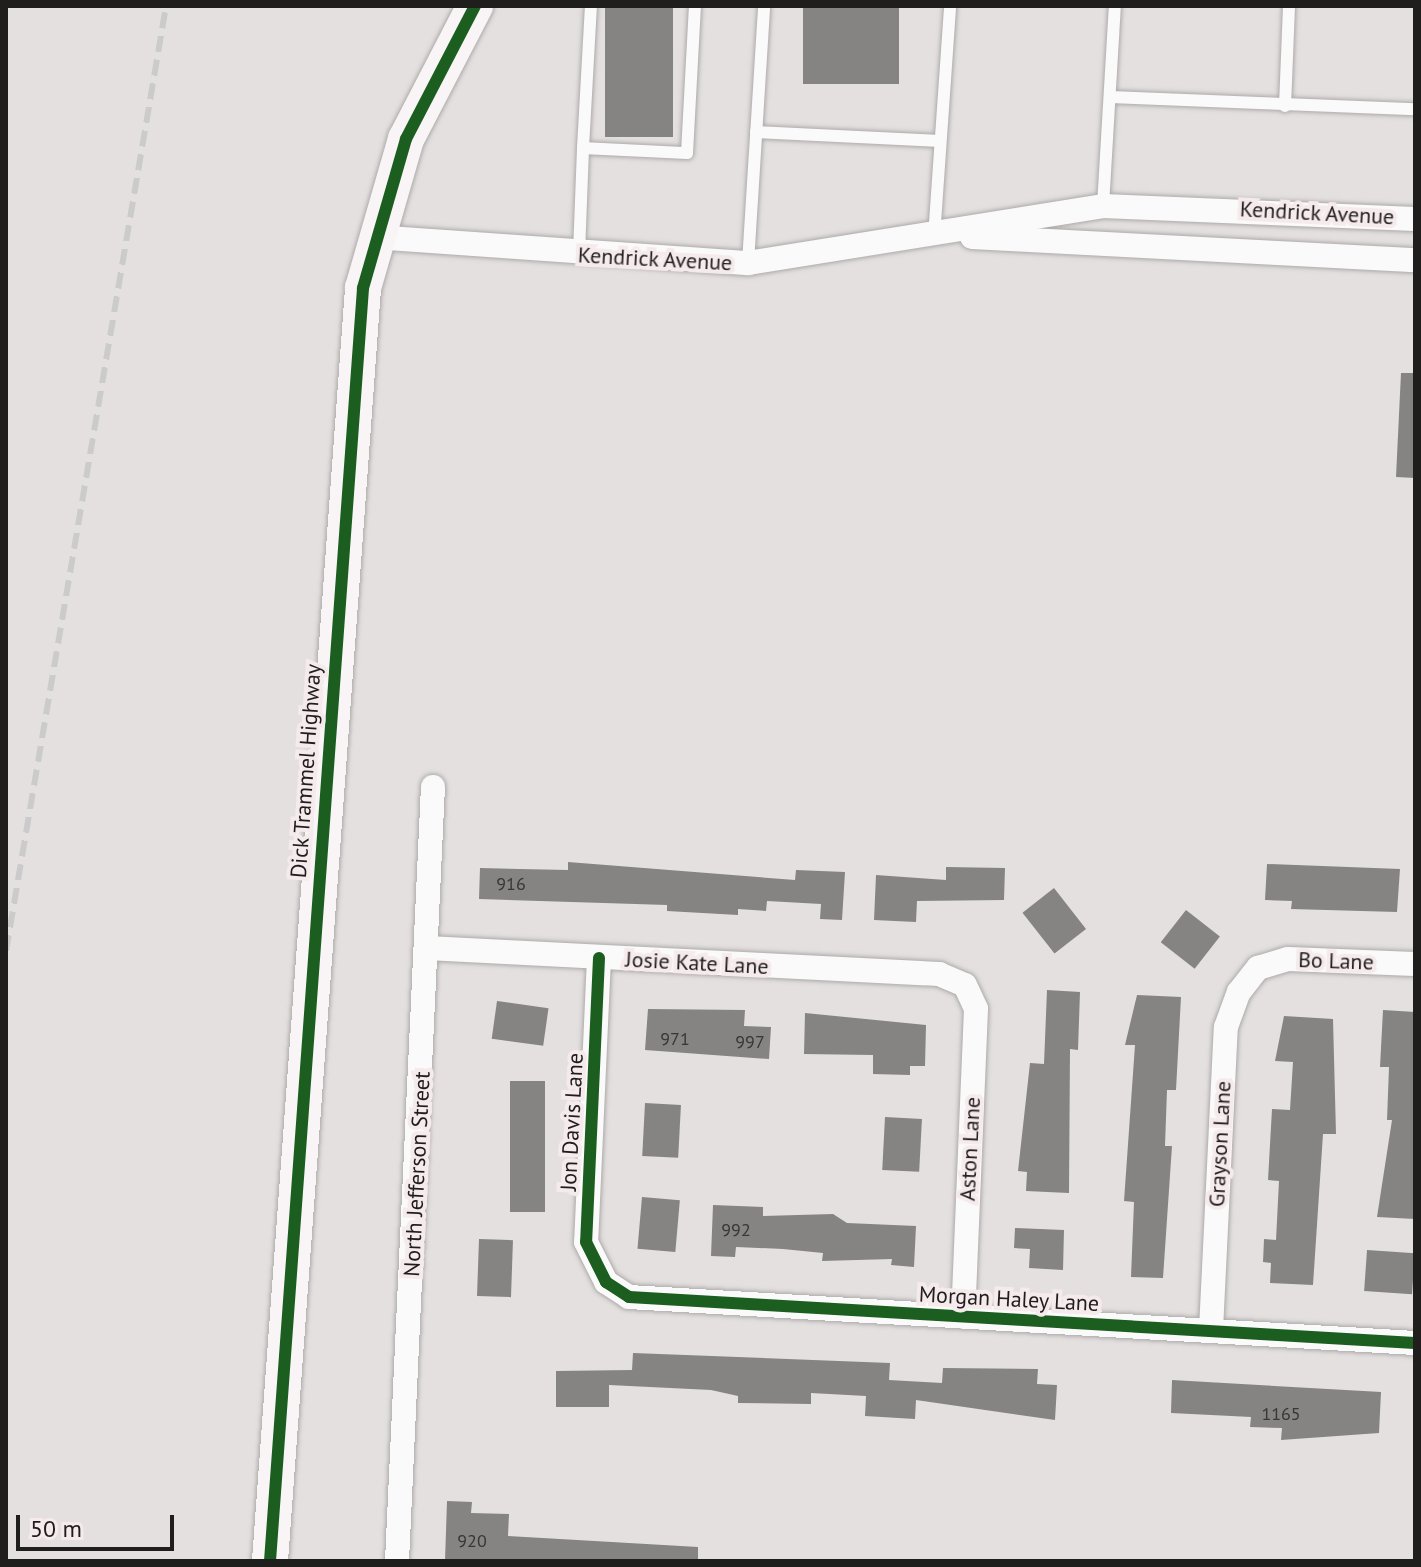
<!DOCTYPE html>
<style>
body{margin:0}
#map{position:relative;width:1421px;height:1567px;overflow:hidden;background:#e5e0e0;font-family:"PT Sans",sans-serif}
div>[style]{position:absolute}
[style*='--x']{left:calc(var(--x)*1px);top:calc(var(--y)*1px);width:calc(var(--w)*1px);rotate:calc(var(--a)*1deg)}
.building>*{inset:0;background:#868383;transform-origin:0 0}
.roads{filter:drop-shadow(0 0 2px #adaaaa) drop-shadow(0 0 2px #adaaaa)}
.lane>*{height:12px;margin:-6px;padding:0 6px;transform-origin:6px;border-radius:6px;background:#fbfafa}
.street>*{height:24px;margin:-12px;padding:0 12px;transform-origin:12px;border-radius:12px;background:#fbfafa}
.secondary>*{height:36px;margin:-18px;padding:0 18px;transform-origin:18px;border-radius:18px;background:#f9f5f6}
.rail>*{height:6px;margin-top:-3px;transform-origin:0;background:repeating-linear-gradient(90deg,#cccbcb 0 16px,transparent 0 24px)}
.cycleway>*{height:12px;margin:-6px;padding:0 6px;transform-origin:6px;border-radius:6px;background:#1b5e20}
span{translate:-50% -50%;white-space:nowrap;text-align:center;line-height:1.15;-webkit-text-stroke:8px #f5eaec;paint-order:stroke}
.number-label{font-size:18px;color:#3a3636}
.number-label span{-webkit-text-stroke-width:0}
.street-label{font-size:22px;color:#201d1d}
.frame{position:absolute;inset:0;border:8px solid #201d1d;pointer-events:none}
.scale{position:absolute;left:16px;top:1515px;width:158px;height:36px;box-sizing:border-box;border:4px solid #201d1d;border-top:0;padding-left:10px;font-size:24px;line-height:28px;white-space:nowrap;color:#201d1d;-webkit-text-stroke:6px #f5eaec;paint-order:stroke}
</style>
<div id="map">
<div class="building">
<div style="left:605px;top:6px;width:68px;height:131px"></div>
<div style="left:803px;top:6px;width:96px;height:78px"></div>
<div style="clip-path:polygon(1401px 373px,1415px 373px,1415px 478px,1396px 477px)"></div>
<div style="clip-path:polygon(568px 862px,795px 880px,796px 870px,845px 872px,842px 920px,820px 919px,821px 904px,767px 901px,766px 911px,738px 909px,738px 915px,667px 911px,667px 905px,479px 899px,480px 868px,568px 870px)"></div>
<div style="clip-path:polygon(1267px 864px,1400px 869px,1397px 912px,1291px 909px,1292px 901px,1265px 900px)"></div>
<div style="clip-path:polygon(946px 867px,1005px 868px,1004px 900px,917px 901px,916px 922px,874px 920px,876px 875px,946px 880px)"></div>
<div style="left:1054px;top:888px;width:52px;height:40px;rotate:52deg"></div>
<div style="left:1186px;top:910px;width:43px;height:41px;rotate:38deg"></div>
<div style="clip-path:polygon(1047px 990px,1080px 992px,1078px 1050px,1070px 1049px,1069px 1193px,1026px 1191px,1027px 1172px,1018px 1171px,1030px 1063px,1044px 1064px)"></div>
<div style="clip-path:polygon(1137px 995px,1181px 997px,1176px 1090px,1167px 1090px,1165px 1146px,1172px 1146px,1163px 1278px,1131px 1277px,1134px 1202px,1124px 1201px,1135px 1045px,1125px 1045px)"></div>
<div style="left:497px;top:1001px;width:52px;height:38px;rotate:8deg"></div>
<div style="clip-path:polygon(648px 1009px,745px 1010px,744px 1026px,771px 1027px,769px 1059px,645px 1050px)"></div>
<div style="clip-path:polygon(1383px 1010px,1415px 1012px,1415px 1219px,1377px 1217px,1392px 1120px,1387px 1120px,1389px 1067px,1380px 1067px)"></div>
<div style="clip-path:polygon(805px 1013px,926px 1025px,925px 1066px,910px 1066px,910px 1075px,873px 1074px,873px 1055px,804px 1054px)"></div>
<div style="clip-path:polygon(1284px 1016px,1333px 1019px,1336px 1134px,1323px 1134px,1313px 1285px,1270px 1283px,1271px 1263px,1263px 1262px,1264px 1239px,1276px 1240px,1279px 1181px,1268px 1180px,1272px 1109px,1290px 1110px,1293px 1062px,1275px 1061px)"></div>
<div style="left:510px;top:1081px;width:35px;height:131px"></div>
<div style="left:645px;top:1103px;width:36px;height:53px;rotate:3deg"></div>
<div style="left:885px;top:1117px;width:37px;height:53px;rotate:3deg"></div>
<div style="left:642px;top:1197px;width:38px;height:52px;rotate:5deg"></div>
<div style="clip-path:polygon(713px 1205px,763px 1207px,763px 1216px,833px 1214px,847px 1223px,916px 1226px,914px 1267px,891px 1265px,892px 1259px,822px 1261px,823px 1253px,783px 1249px,736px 1247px,735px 1257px,711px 1256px)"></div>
<div style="clip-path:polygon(1015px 1228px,1064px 1230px,1063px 1270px,1029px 1268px,1030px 1249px,1014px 1248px)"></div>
<div style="left:479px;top:1239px;width:34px;height:57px;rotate:2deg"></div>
<div style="left:1367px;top:1250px;width:48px;height:41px;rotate:4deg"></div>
<div style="clip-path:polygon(633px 1353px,890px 1363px,889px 1380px,942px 1383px,943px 1368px,1038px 1369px,1037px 1384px,1057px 1385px,1055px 1420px,916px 1400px,915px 1419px,865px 1416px,866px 1396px,811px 1393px,811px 1404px,738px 1403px,738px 1396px,711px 1390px,609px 1385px,609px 1407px,556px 1407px,556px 1371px,632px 1370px)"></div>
<div style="clip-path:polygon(1172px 1380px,1381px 1392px,1379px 1433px,1281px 1440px,1282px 1428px,1250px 1427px,1251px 1417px,1171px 1413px)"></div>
<div style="clip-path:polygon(447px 1501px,472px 1502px,471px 1513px,509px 1514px,508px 1536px,698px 1547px,698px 1561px,445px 1561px)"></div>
</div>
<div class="roads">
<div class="lane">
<div style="--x:1110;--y:97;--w:305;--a:2.3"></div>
<div style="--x:1285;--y:106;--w:100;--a:-87.7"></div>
<div style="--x:756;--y:132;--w:184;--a:2.8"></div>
<div style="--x:583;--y:148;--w:142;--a:-86.8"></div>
<div style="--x:1103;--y:206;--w:200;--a:-86.6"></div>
<div style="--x:934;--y:237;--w:232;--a:-86"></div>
<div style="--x:579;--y:253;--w:105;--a:-87.8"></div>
<div style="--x:583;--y:148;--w:104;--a:2.8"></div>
<div style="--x:687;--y:153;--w:147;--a:-86.9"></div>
<div style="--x:748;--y:263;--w:257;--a:-86.4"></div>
</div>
<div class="street">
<div style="--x:375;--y:237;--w:374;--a:4"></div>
<div style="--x:748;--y:263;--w:360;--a:-9.1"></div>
<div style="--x:1103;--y:206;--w:312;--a:2.4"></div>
<div style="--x:972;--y:237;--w:444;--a:3"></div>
<div style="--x:427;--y:948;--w:513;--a:2.91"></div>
<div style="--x:939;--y:974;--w:28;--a:23"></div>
<div style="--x:965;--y:985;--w:26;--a:65"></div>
<div style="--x:976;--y:1009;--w:308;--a:92.4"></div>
<div style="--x:599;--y:958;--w:284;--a:92.6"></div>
<div style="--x:586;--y:1242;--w:45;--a:63.4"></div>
<div style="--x:606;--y:1282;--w:27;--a:33"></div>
<div style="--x:629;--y:1297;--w:787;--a:3.35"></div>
<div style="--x:1211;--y:1330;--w:303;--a:-87.2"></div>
<div style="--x:1226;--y:1027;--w:37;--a:-70"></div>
<div style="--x:1239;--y:992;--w:31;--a:-52"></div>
<div style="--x:1258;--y:968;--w:31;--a:-17"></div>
<div style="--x:1288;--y:959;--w:127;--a:2.3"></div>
<div style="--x:397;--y:1561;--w:775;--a:-87.34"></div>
</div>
<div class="secondary">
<div style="--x:270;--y:1561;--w:1276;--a:-85.82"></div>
<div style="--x:363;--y:288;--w:155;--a:-73.9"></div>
<div style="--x:406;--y:139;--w:150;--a:-62.6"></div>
</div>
</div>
<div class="rail">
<div style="--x:6;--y:951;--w:958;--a:-80.39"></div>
</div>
<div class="cycleway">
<div style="--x:599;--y:958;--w:284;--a:92.6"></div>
<div style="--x:586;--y:1242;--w:45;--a:63.4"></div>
<div style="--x:606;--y:1282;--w:27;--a:33"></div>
<div style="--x:629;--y:1297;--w:787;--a:3.35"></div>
<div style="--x:270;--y:1561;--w:1276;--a:-85.82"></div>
<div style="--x:363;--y:288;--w:155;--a:-73.9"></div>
<div style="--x:406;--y:139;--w:150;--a:-62.6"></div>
</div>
<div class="number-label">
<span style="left:511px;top:884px">916</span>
<span style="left:675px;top:1039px">971</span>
<span style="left:750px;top:1042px">997</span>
<span style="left:736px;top:1230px">992</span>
<span style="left:1281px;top:1414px">1165</span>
<span style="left:472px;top:1541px">920</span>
</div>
<div class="street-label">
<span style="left:1317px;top:213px;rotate:3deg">Kendrick Avenue</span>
<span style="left:655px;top:259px;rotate:3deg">Kendrick Avenue</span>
<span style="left:306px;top:771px;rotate:-86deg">Dick Trammel Highway</span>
<span style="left:1336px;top:961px;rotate:2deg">Bo Lane</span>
<span style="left:697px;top:963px;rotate:3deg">Josie Kate Lane</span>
<span style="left:572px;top:1122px;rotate:-87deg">Jon Davis Lane</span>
<span style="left:1220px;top:1144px;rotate:-87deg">Grayson Lane</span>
<span style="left:970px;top:1149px;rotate:-87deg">Aston Lane</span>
<span style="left:417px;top:1174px;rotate:-87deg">North Jefferson Street</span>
<span style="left:1009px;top:1299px;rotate:3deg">Morgan Haley Lane</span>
</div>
<div class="frame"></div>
<div class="scale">50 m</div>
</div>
